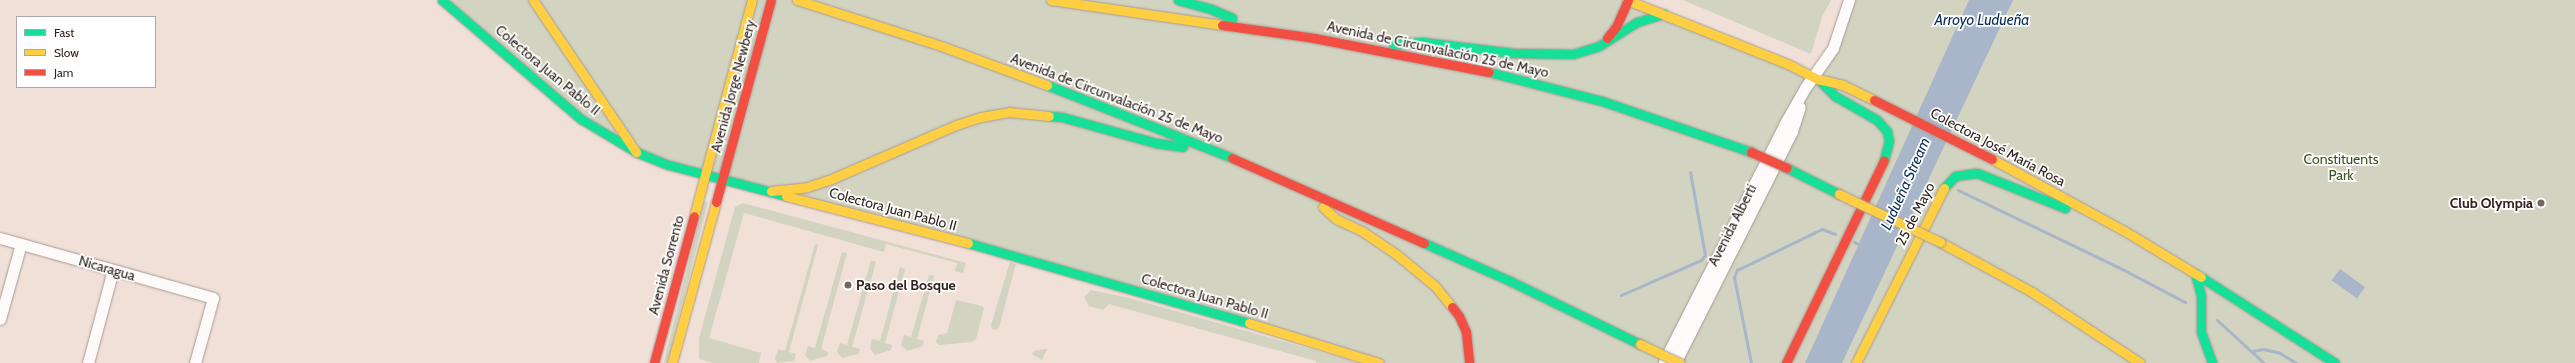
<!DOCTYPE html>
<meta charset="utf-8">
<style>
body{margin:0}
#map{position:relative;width:2575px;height:363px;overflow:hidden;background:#f0e0d8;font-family:Cabin,sans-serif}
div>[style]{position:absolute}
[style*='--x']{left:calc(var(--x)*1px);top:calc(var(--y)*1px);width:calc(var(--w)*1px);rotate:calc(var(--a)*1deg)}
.green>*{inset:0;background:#d2d3c0;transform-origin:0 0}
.water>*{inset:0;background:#a9b5c9;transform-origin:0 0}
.stream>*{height:3px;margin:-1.5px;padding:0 1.5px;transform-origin:1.5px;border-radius:1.5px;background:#a9b5c9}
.roads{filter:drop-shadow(0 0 1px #a89b94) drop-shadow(0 0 1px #a89b94)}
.street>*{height:11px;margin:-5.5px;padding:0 5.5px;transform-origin:5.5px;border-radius:5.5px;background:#fdfaf9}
.fast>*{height:9px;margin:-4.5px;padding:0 4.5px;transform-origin:4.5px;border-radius:4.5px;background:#16e098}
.slow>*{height:9px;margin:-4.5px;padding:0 4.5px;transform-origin:4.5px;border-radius:4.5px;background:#ffcf43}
.jam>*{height:9px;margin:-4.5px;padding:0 4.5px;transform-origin:4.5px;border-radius:4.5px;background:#f24e42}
.bridges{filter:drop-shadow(0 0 1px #a89b94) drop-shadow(0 0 1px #a89b94)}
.slow-bridge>*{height:9px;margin:-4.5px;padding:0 4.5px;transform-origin:4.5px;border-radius:4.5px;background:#ffcf43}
.jam-bridge>*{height:9px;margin:-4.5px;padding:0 4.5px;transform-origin:4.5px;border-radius:4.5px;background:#f24e42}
.dots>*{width:11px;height:11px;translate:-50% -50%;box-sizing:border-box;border:2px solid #fff;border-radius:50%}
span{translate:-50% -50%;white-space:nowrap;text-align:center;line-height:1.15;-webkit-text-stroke:3.5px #fff;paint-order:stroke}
.street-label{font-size:14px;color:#31231d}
.park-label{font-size:14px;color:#3b5520}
.poi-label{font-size:14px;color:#31231d;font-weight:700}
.right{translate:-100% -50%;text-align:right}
.left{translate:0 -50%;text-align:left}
.water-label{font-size:15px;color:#0a2d56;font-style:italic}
.legend{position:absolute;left:16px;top:16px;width:140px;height:72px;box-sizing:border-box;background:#fff;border:1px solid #ada7a5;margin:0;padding:5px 7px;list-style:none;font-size:12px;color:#31231d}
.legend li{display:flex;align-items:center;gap:8px;height:20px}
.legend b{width:20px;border:1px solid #ada7a5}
</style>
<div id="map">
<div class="green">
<div style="clip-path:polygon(442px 0,1627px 0,1813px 76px,1833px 48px,1849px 0,2575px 0,2575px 363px,1379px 363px,669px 165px,581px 119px)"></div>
<div style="clip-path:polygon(1683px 0,1831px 0,1822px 17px,1811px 54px)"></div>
<div style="left:704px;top:201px;width:4px;height:168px;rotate:14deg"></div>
<div style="clip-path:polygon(743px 203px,966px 263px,963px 273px,955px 271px,957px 263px,886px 244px,884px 252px,744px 213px,709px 338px,761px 353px,759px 363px,713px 363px,699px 359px,699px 338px,735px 207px)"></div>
<div style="clip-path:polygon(815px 244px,818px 245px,789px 352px,796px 354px,794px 361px,777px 363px,775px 359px,778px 349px,785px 351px)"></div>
<div style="clip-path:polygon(842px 252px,847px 253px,821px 349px,828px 352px,827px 356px,810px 361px,805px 355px,808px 346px,815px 348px)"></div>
<div style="clip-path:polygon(871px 260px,876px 262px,852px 347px,860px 349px,858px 354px,842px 358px,837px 352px,840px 343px,847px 345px)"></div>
<div style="clip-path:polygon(1010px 262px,1016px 264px,1015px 267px,999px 328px,996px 330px,992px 329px,991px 325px)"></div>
<div style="clip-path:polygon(900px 267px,905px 269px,885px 343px,892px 345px,891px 350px,875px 355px,870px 349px,872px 339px,880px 341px)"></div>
<div style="clip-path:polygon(929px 275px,934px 276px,917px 339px,924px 341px,923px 346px,907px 351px,901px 345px,904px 335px,911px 337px)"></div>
<div style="clip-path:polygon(1091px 290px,1129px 298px,1360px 363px,1316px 363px,1316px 361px,1109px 304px,1103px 310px,1089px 306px,1084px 297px)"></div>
<div style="clip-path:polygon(956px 300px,982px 306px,984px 308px,976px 339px,971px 342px,939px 345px,936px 342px,938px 335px,947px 333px)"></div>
<div style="clip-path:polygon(1044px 349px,1047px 349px,1042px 360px,1032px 354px,1034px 351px)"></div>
</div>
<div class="water">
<div style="clip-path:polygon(1969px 0,2013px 0,1842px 363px,1805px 363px)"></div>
<div style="left:2340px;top:269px;width:31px;height:14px;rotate:36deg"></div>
</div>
<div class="stream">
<div style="--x:1958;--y:190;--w:184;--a:25.7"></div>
<div style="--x:2124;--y:270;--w:69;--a:27.7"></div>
<div style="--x:1854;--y:242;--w:11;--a:22"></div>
<div style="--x:1621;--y:295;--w:87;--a:-23.6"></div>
<div style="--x:1701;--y:260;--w:6;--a:-51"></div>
<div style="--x:1705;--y:255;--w:84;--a:-100.2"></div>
<div style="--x:2217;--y:320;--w:64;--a:42.5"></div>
<div style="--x:2253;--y:351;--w:10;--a:-11"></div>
<div style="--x:2263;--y:349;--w:17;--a:13"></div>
<div style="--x:2280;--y:353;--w:19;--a:32"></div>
<div style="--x:1751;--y:363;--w:88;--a:-101.2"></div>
<div style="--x:1734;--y:277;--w:8;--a:-67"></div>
<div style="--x:1737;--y:270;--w:94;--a:-25.8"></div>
<div style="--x:1822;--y:229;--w:14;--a:21"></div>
</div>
<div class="roads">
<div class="street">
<div style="--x:0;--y:238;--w:221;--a:15.7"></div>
<div style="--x:213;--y:298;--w:67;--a:105.5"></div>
<div style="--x:0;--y:319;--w:78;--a:-74.4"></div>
<div style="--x:1664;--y:361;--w:265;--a:-63"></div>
<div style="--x:1784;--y:125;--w:43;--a:-60.4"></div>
<div style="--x:1805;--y:88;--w:49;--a:-55"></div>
<div style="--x:1833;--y:48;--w:51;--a:-71.6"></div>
<div style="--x:88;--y:363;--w:96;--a:-75"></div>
<div style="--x:1675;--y:363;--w:260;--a:-63.2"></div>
<div style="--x:1792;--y:131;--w:25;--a:-72"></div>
</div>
<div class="fast">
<div style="--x:442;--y:0;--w:183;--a:40.6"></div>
<div style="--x:581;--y:119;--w:64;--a:31"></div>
<div style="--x:636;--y:152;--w:35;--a:22"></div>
<div style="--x:669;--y:165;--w:121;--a:14.8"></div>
<div style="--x:1178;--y:0;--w:34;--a:15"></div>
<div style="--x:1211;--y:9;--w:23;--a:23"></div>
<div style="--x:1393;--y:44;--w:29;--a:-4"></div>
<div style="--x:1422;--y:42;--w:92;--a:6.9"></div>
<div style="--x:1513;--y:53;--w:60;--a:1"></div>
<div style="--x:1573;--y:54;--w:27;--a:-17"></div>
<div style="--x:1599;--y:46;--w:45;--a:-32.3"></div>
<div style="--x:1637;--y:22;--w:28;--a:-17"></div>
<div style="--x:1489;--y:72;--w:117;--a:14.4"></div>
<div style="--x:1602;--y:101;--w:157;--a:18.9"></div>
<div style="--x:1818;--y:79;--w:24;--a:45"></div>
<div style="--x:1835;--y:96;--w:48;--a:29.7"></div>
<div style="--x:1877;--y:120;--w:15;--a:48"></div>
<div style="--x:1887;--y:131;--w:10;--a:79"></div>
<div style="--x:1889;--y:141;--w:20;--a:105"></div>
<div style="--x:1047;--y:85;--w:199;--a:21.5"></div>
<div style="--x:1049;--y:116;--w:13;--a:4"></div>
<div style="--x:1062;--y:117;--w:98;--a:15.5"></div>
<div style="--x:1156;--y:143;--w:27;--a:8"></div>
<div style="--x:1787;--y:168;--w:58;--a:26.6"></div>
<div style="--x:1944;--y:188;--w:16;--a:-47"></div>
<div style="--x:1955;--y:176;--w:22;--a:-8"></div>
<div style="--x:1977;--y:173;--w:95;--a:21.7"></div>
<div style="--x:968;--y:243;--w:292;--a:15.9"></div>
<div style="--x:1424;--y:243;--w:94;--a:23.8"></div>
<div style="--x:1510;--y:281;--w:144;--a:25.9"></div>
<div style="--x:2195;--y:273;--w:24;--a:75"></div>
<div style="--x:2201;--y:296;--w:36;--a:90"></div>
<div style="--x:2201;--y:332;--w:33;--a:70"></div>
<div style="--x:2201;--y:277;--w:159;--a:32.7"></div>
</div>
<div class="slow">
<div style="--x:533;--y:0;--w:184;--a:55.9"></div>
<div style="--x:797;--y:0;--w:154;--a:17.7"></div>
<div style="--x:944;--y:47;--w:110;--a:20.3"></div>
<div style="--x:1051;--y:0;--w:173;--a:8.3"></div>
<div style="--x:1627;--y:0;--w:173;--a:21.7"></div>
<div style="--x:1788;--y:64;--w:34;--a:27"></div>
<div style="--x:1818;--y:79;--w:26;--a:13"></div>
<div style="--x:1843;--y:85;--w:34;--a:26"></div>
<div style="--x:1992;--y:159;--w:149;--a:28.5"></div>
<div style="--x:2123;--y:230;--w:91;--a:31.1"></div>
<div style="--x:771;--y:191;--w:36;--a:-6"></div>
<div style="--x:807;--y:187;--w:23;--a:-18"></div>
<div style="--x:829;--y:180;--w:138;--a:-23.4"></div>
<div style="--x:956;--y:125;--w:26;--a:-18"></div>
<div style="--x:981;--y:117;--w:28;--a:-10"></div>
<div style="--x:1009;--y:112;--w:40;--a:5.7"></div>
<div style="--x:786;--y:196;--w:188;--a:14.5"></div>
<div style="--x:1323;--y:207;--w:18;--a:43"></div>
<div style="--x:1336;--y:219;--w:29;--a:25"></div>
<div style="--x:1362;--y:231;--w:41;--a:34.1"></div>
<div style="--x:1396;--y:254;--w:50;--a:39.4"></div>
<div style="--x:1435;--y:286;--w:27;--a:51"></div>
<div style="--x:694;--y:216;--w:224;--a:-75"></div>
<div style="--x:1940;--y:242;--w:105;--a:28.5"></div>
<div style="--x:2032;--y:292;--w:129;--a:33.3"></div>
<div style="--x:1249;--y:323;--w:136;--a:17.1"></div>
<div style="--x:672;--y:363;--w:167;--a:-74.7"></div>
<div style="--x:1856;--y:363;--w:196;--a:-63.3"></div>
</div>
<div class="jam">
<div style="--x:1222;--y:25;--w:93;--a:8"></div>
<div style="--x:1314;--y:38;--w:178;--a:11"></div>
<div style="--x:1607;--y:38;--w:14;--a:-51"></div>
<div style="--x:1616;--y:27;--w:30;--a:-66"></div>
<div style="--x:1874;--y:100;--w:132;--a:26.6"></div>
<div style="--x:1232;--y:158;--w:210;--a:23.9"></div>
<div style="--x:716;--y:202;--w:209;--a:-74.8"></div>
<div style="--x:1452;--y:307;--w:11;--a:52"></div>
<div style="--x:1459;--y:316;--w:17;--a:66"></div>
<div style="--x:1466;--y:332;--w:31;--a:84"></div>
<div style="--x:654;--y:363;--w:152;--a:-74.8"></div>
<div style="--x:1786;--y:363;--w:225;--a:-64.2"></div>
</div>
</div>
<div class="bridges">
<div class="slow-bridge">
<div style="--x:1839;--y:194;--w:112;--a:25.4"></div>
<div style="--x:1640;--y:344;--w:44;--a:25.4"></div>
</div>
<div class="jam-bridge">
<div style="--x:1751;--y:152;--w:39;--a:24"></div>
</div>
</div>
<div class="dots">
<div style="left:2541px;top:203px;background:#74655e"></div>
<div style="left:848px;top:285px;background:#74655e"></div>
</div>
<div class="street-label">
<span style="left:1438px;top:49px;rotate:12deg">Avenida de Circunvalación 25 de Mayo</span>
<span style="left:548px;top:70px;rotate:40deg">Colectora Juan Pablo II</span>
<span style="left:733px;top:86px;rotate:-75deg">Avenida Jorge Newbery</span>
<span style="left:1117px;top:98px;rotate:21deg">Avenida de Circunvalación 25 de Mayo</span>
<span style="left:1998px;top:147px;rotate:28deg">Colectora José María Rosa</span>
<span style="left:893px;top:209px;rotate:15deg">Colectora Juan Pablo II</span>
<span style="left:1915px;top:214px;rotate:-63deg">25 de Mayo</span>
<span style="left:1732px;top:225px;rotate:-63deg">Avenida Alberti</span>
<span style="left:666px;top:265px;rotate:-75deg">Avenida Sorrento</span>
<span style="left:107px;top:268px;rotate:16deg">Nicaragua</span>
<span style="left:1205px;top:296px;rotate:16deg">Colectora Juan Pablo II</span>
</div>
<div class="park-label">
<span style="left:2341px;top:167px">Constituents<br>Park</span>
</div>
<div class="poi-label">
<span class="right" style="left:2533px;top:203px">Club Olympia</span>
<span class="left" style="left:856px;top:285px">Paso del Bosque</span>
</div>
<div class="water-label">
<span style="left:1982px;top:21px">Arroyo Ludueña</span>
<span style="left:1906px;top:184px;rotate:-66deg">Ludueña Stream</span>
</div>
<ul class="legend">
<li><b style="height:5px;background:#16e098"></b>Fast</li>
<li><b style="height:5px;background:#ffcf43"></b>Slow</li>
<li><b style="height:5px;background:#f24e42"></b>Jam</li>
</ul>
</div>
